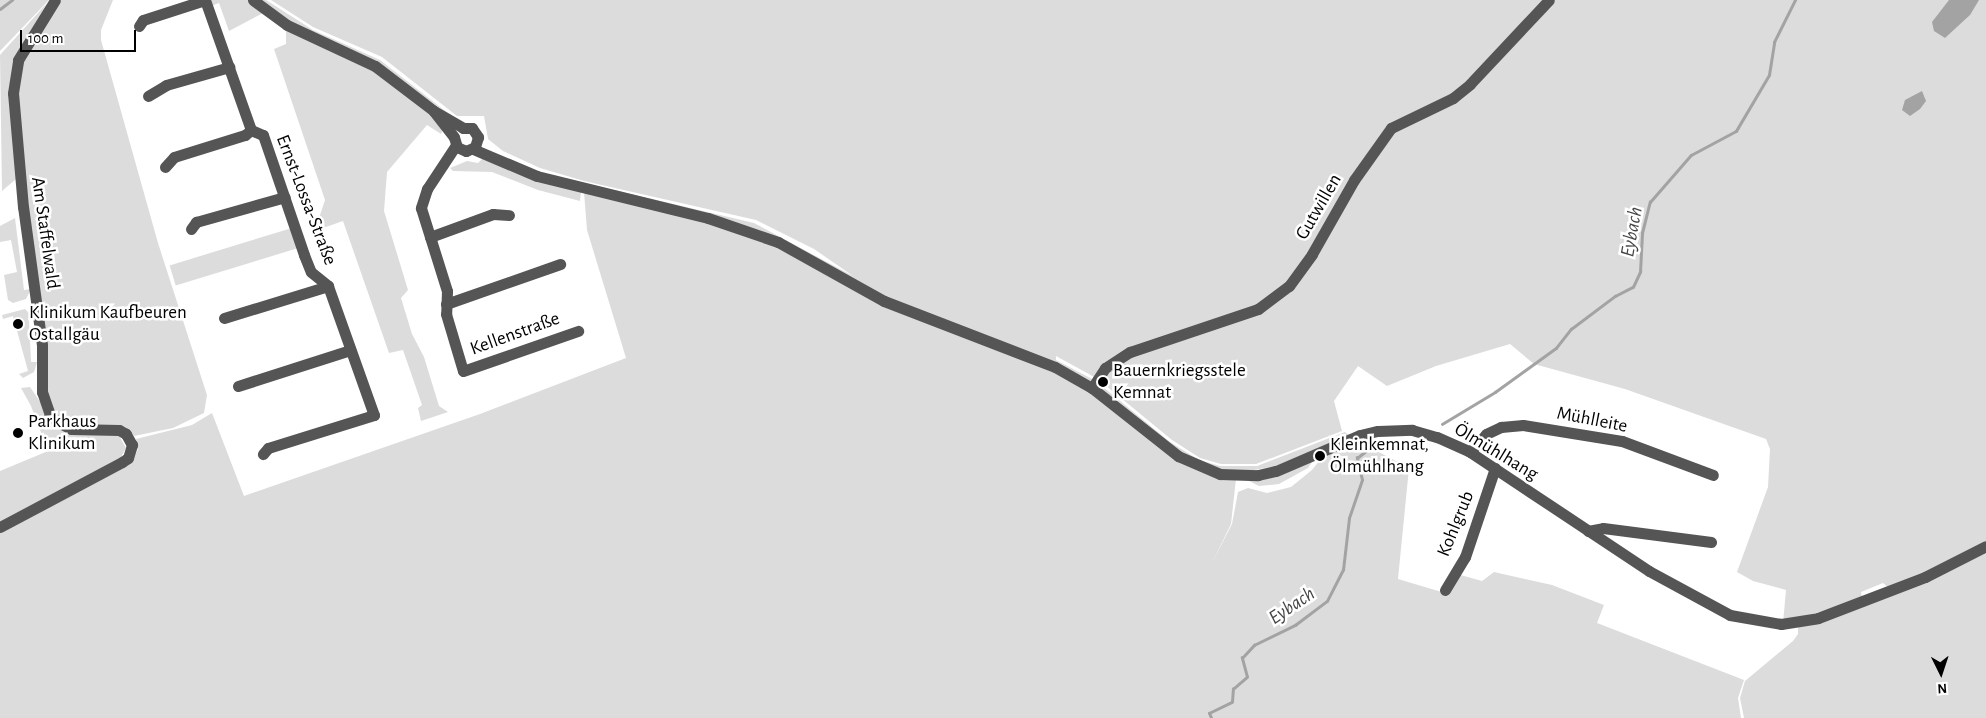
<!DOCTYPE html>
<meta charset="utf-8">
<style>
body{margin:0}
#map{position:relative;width:1986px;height:718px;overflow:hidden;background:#fff;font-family:"Alegreya Sans",sans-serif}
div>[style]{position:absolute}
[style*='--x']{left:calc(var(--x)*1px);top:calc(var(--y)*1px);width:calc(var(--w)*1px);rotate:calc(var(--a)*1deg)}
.green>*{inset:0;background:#dcdcdc;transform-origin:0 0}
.water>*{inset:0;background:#a3a3a3}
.stream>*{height:2.5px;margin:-1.25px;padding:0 1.25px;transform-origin:1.25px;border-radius:1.25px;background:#a3a3a3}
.minor>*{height:11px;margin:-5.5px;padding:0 5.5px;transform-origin:5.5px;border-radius:5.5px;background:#555}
.dots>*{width:14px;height:14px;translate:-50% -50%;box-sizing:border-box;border:2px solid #fff;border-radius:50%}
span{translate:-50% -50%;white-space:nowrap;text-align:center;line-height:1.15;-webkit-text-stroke:5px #fff;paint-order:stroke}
.street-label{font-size:19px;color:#000}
.poi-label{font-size:19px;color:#000}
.left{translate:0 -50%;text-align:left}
.water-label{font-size:20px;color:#444;font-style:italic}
.north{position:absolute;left:1916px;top:648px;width:50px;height:50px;-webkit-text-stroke:4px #fff;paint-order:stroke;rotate:176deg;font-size:14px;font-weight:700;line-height:20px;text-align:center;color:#000}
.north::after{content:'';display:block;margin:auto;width:18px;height:22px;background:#000;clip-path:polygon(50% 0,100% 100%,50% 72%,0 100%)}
.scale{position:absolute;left:20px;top:30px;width:116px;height:22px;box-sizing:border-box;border:2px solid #000;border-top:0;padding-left:6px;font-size:15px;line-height:18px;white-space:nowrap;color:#000;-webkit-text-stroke:4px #fff;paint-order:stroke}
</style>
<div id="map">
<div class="green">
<div style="clip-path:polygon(0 0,49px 0,0 51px)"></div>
<div style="clip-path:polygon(58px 0,113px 0,101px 30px,101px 40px,158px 243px,207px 395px,204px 413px,173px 428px,134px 436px,130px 431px,65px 421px,54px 412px,46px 392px,20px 154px,18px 73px,29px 45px)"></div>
<div style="clip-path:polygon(209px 0,249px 0,263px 13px,229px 31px,219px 3px,211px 6px)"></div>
<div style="clip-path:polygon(256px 0,266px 0,313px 30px,380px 60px,453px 117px,400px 80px,288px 23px)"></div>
<div style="clip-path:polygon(271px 0,1986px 0,1986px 544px,1890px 589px,1883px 583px,1861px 592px,1862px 599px,1783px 623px,1786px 590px,1753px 581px,1737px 572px,1768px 487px,1770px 449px,1766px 439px,1625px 389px,1534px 364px,1510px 344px,1436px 366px,1387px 386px,1358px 366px,1334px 401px,1342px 431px,1256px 464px,1221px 464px,1200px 458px,1172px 440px,1099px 380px,1117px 362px,1257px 308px,1129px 350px,1096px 378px,1056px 356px,1056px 360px,1094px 380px,1091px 384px,886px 297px,779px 240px,584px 183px,754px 223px,853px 276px,814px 249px,756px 220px,584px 181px,540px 168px,503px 151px,488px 139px,484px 116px,457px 116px,382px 57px,313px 27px)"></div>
<div style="clip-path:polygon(47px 3px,15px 59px,16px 179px,2px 191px,0 55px)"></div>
<div style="clip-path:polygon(286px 27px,374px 68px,434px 117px,443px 129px,441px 134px,427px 125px,387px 172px,384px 211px,408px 290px,401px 298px,412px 334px,424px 357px,439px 406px,448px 412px,421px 421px,418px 408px,422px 405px,403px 350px,389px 353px,343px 221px,323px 228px,319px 218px,325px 200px,274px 49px,286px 44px)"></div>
<div style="clip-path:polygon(483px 158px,581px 192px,580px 201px,538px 190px,492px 172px,453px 171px,450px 168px,467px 161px,478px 163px)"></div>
<div style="clip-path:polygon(584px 192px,748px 232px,849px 285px,1026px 359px,1091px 391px,1177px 459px,1236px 479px,1231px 524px,1212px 563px,1232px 524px,1238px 492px,1248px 488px,1267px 493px,1291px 487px,1312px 470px,1324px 455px,1360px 442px,1409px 468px,1398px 579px,1445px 593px,1457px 574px,1482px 581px,1494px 572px,1552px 585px,1604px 605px,1597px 623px,1744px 680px,1738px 698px,1741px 718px,0 718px,0 529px,133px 460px,138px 449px,136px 439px,192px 425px,212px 413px,244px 496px,480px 414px,626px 358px,587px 230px)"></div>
<div style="clip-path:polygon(15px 218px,24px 290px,31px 289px,26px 299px,13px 303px,8px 300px,4px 275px,17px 272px,11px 240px,0 242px,0 226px)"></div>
<div style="left:292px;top:228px;width:21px;height:128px;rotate:73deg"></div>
<div style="clip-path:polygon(25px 309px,35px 319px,29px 319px,31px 362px,37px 362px,34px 372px,23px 378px,19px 374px,28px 371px,13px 316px,3px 319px,2px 315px)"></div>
<div style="clip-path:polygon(1097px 382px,1170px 442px,1199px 460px,1220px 466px,1257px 466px,1345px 432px,1349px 435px,1276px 466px,1238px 473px,1196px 463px,1094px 386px)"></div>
<div style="clip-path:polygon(30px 387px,56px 425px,118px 434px,126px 448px,121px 457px,0 523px,0 471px,48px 451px,31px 406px,21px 388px)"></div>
<div style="clip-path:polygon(1314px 459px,1308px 468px,1279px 484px,1259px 486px,1247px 480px)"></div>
<div style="clip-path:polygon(1986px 548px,1986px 718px,1744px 718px,1740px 698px,1745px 681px,1793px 641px,1798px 634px,1798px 626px)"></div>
</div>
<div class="water">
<div style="clip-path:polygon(1949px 0,1979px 0,1970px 15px,1945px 38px,1934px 31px,1932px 22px)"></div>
<div style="clip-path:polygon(1922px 91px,1926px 101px,1920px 109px,1910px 116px,1902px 110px,1905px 100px)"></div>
</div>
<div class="stream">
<div style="--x:0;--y:9;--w:15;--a:-37"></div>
<div style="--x:1442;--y:424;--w:62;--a:-31.1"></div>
<div style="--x:1495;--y:392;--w:75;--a:-35.8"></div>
<div style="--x:1556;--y:348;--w:24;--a:-52"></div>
<div style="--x:1571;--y:329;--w:55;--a:-36.9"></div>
<div style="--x:1615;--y:296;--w:20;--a:-27"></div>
<div style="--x:1633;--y:287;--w:17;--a:-65"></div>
<div style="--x:1640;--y:272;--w:39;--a:-87"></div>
<div style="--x:1642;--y:233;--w:32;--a:-76"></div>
<div style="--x:1650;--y:202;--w:62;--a:-48.9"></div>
<div style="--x:1691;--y:155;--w:51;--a:-28.1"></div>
<div style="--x:1736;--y:131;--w:65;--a:-59.5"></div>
<div style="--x:1769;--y:75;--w:33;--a:-81"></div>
<div style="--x:1774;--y:42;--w:47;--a:-63.4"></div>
<div style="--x:1211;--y:718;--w:5;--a:-112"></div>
<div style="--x:1209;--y:713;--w:25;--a:-26"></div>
<div style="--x:1232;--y:702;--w:13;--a:-86"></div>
<div style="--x:1233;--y:689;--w:18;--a:-41"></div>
<div style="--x:1247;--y:677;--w:20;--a:-105"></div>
<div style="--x:1242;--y:658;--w:18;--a:-47"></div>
<div style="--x:1254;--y:645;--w:46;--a:-26"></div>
<div style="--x:1295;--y:625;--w:40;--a:-37"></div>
<div style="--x:1327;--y:601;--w:35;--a:-63"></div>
<div style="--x:1343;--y:570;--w:52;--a:-83.4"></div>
<div style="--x:1349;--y:518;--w:40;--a:-71.1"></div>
<div style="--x:1362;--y:480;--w:23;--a:-103"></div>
<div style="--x:1357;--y:458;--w:16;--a:-38"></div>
<div style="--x:1370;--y:448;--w:45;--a:-3.8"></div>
</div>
<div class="minor">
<div style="--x:205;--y:0;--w:138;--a:70.5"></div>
<div style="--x:251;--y:130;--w:13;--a:23"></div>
<div style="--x:263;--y:135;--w:127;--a:71.1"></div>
<div style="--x:304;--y:255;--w:18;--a:68"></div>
<div style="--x:311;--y:272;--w:22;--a:39"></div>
<div style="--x:328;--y:286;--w:137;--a:70.4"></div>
<div style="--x:374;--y:415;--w:111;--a:162.7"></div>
<div style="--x:268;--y:448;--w:8;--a:130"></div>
<div style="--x:253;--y:0;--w:42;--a:36.3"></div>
<div style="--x:287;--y:25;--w:97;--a:25"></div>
<div style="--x:375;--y:66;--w:74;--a:37.3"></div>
<div style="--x:434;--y:111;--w:34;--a:30"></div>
<div style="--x:463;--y:128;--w:9;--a:0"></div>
<div style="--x:472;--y:128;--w:11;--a:56"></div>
<div style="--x:478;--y:137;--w:10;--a:107"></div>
<div style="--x:475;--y:147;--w:10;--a:156"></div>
<div style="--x:466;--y:151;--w:10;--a:-156"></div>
<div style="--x:457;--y:147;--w:10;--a:-107"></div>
<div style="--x:454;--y:137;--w:33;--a:-128"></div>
<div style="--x:139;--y:26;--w:7;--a:-56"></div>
<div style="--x:143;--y:20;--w:65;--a:-17.9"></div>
<div style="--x:148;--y:96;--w:21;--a:-31"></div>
<div style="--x:166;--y:85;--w:66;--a:-15.9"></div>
<div style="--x:456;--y:145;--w:53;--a:123.4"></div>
<div style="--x:427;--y:189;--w:20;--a:108"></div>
<div style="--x:421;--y:208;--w:87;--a:72.6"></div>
<div style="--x:447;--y:291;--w:23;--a:92"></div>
<div style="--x:446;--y:314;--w:59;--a:73.4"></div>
<div style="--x:463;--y:371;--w:122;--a:-19.2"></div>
<div style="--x:473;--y:149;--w:69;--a:22.9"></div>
<div style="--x:537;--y:176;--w:176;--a:13.8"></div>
<div style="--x:708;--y:218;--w:74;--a:18.9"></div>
<div style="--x:778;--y:242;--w:121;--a:29.1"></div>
<div style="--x:884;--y:301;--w:183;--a:21.1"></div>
<div style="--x:1055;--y:367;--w:43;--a:29.6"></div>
<div style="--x:1092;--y:388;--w:110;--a:38.3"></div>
<div style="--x:1178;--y:456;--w:46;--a:23.2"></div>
<div style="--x:1220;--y:474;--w:38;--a:2"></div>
<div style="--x:1258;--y:475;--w:18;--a:-13"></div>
<div style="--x:1276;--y:471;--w:91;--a:-23.2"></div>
<div style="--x:1360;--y:435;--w:18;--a:-13"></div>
<div style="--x:1378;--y:431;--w:34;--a:-2"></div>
<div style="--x:1412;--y:430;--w:26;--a:16"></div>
<div style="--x:1437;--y:437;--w:36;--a:24"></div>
<div style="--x:1470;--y:452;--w:215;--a:33.6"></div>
<div style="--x:1649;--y:571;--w:92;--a:28.5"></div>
<div style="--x:1730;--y:615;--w:52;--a:10"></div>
<div style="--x:1781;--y:624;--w:37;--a:-9"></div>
<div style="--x:1818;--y:618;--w:115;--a:-21"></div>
<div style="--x:1925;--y:577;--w:68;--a:-26.9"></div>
<div style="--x:165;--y:167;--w:13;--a:-48"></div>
<div style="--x:174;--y:157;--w:74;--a:-17.2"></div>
<div style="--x:245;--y:135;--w:8;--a:-40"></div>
<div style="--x:191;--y:229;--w:9;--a:-54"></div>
<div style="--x:196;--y:222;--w:92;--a:-15.7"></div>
<div style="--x:430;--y:237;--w:67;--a:-20.1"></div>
<div style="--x:493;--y:214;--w:16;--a:4"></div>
<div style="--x:446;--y:304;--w:121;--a:-19.3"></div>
<div style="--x:224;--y:318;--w:109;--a:-17.1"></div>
<div style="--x:238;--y:386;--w:118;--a:-17.8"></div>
<div style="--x:1092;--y:388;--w:24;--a:-57"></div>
<div style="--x:1105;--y:368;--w:30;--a:-33"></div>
<div style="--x:1130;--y:352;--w:135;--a:-18.6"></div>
<div style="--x:1258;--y:309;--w:39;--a:-37"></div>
<div style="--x:1289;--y:286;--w:39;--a:-54"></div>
<div style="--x:1312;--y:254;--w:85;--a:-60.4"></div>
<div style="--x:1354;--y:180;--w:64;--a:-54.6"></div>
<div style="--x:1391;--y:128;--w:69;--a:-25.8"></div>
<div style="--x:1453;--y:98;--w:22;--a:-39"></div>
<div style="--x:1470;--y:84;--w:115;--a:-46.8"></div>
<div style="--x:1470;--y:452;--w:24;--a:-48"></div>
<div style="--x:1486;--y:434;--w:17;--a:-25"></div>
<div style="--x:1501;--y:427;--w:22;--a:-5"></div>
<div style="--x:1523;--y:425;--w:100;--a:9.2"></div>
<div style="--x:1622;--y:441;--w:97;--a:20.5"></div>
<div style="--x:0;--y:527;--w:138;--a:-28"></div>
<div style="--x:122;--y:462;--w:7;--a:-34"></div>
<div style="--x:128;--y:458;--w:14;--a:-73"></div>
<div style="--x:132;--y:445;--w:13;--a:-119"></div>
<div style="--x:126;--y:434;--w:8;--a:-150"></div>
<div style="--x:119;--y:430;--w:48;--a:-178.8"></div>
<div style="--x:71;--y:429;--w:15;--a:-152"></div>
<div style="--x:58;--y:422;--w:11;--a:-139"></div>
<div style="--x:50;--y:415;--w:24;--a:-109"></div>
<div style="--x:42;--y:392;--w:47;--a:-90"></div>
<div style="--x:42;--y:345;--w:139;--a:-97.8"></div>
<div style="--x:23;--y:207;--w:114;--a:-95"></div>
<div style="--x:13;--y:93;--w:33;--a:-81"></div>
<div style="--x:18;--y:60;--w:70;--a:-58.3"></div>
<div style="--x:1588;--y:531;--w:15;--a:-11"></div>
<div style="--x:1603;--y:528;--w:109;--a:7.4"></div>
<div style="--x:1445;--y:590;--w:39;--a:-59"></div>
<div style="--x:1465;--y:557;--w:94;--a:-71.4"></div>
</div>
<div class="dots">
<div style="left:18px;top:324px;background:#000"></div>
<div style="left:1103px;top:382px;background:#000"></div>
<div style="left:18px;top:433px;background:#000"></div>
<div style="left:1320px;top:456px;background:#000"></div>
</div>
<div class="street-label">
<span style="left:306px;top:200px;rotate:69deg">Ernst-Lossa-Straße</span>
<span style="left:1319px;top:207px;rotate:-60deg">Gutwillen</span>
<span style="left:45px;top:233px;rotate:82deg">Am Staffelwald</span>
<span style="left:515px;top:334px;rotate:-20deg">Kellenstraße</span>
<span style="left:1592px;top:420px;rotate:11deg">Mühlleite</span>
<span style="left:1496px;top:452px;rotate:31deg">Ölmühlhang</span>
<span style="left:1456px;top:524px;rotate:-68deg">Kohlgrub</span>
</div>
<div class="poi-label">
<span class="left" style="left:29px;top:324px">Klinikum Kaufbeuren<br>Ostallgäu</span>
<span class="left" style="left:1113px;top:382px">Bauernkriegsstele<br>Kemnat</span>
<span class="left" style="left:28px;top:433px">Parkhaus<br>Klinikum</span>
<span class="left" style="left:1330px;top:456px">Kleinkemnat,<br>Ölmühlhang</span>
</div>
<div class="water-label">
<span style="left:1632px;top:232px;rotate:-80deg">Eybach</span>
<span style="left:1292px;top:606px;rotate:-34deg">Eybach</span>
</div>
<div class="north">N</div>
<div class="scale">100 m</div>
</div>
